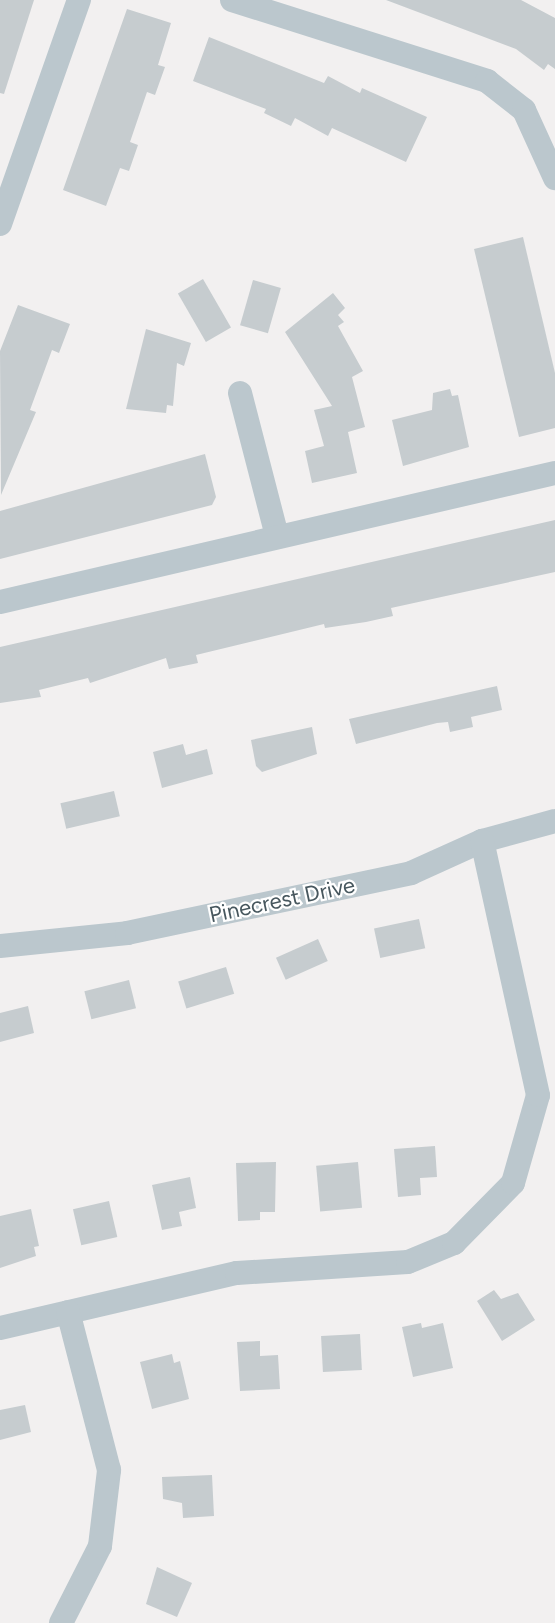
<!DOCTYPE html>
<style>
body{margin:0}
#map{position:relative;width:555px;height:1623px;overflow:hidden;background:#f2f0f0;font-family:Figtree,sans-serif}
div>[style]{position:absolute}
[style*='--x']{left:calc(var(--x)*1px);top:calc(var(--y)*1px);width:calc(var(--w)*1px);rotate:calc(var(--a)*1deg)}
.building>*{inset:0;background:#c6cccf;transform-origin:0 0}
.minor>*{height:24px;margin:-12px;padding:0 12px;transform-origin:12px;border-radius:12px;background:#bbc7cd}
span{translate:-50% -50%;white-space:nowrap;text-align:center;line-height:1.15;-webkit-text-stroke:4.5px #fff;paint-order:stroke}
.street-label{font-size:22px;color:#47575e}
</style>
<div id="map">
<div class="building">
<div style="clip-path:polygon(0 0,34px 0,4px 94px,0 93px)"></div>
<div style="clip-path:polygon(386px 0,521px 0,555px 18px,555px 69px,548px 64px,544px 70px,516px 49px)"></div>
<div style="clip-path:polygon(127px 9px,171px 23px,158px 65px,165px 67px,155px 95px,147px 92px,130px 142px,138px 145px,129px 171px,120px 168px,106px 206px,63px 190px)"></div>
<div style="clip-path:polygon(209px 37px,324px 83px,328px 76px,360px 93px,362px 88px,427px 117px,406px 162px,332px 128px,328px 136px,295px 118px,291px 126px,264px 113px,266px 109px,193px 81px)"></div>
<div style="clip-path:polygon(523px 237px,555px 373px,555px 428px,519px 437px,474px 249px)"></div>
<div style="left:203px;top:279px;width:56px;height:29px;rotate:60deg"></div>
<div style="left:253px;top:280px;width:29px;height:47px;rotate:16deg"></div>
<div style="clip-path:polygon(333px 293px,345px 308px,338px 315px,344px 322px,338px 326px,363px 371px,352px 377px,365px 427px,348px 432px,357px 473px,312px 483px,305px 451px,324px 446px,314px 410px,332px 406px,285px 332px)"></div>
<div style="clip-path:polygon(18px 305px,70px 324px,59px 353px,52px 350px,30px 410px,36px 412px,1px 495px,0 351px)"></div>
<div style="clip-path:polygon(146px 329px,191px 343px,184px 366px,177px 363px,173px 406px,167px 405px,166px 413px,126px 409px)"></div>
<div style="clip-path:polygon(450px 389px,452px 396px,458px 395px,469px 447px,403px 466px,392px 420px,432px 410px,433px 393px)"></div>
<div style="clip-path:polygon(205px 454px,216px 497px,212px 505px,0 559px,0 511px)"></div>
<div style="clip-path:polygon(555px 520px,555px 572px,391px 608px,393px 616px,366px 622px,325px 628px,324px 624px,196px 655px,198px 663px,169px 669px,166px 658px,90px 683px,88px 678px,39px 690px,41px 697px,0 703px,0 647px)"></div>
<div style="clip-path:polygon(497px 686px,502px 710px,471px 717px,473px 727px,450px 732px,448px 722px,437px 723px,356px 744px,349px 719px)"></div>
<div style="clip-path:polygon(312px 727px,317px 754px,262px 772px,256px 766px,251px 740px)"></div>
<div style="clip-path:polygon(183px 744px,186px 755px,207px 749px,213px 774px,162px 788px,153px 752px)"></div>
<div style="left:114px;top:791px;width:26px;height:55px;rotate:77deg"></div>
<div style="left:419px;top:919px;width:30px;height:46px;rotate:78deg"></div>
<div style="left:318px;top:939px;width:24px;height:46px;rotate:66deg"></div>
<div style="left:226px;top:967px;width:28px;height:50px;rotate:73deg"></div>
<div style="left:129px;top:980px;width:29px;height:46px;rotate:76deg"></div>
<div style="clip-path:polygon(28px 1006px,34px 1033px,0 1042px,0 1013px)"></div>
<div style="clip-path:polygon(435px 1146px,437px 1177px,420px 1178px,421px 1195px,398px 1197px,394px 1149px)"></div>
<div style="clip-path:polygon(276px 1162px,275px 1212px,260px 1212px,260px 1220px,238px 1221px,236px 1163px)"></div>
<div style="left:358px;top:1162px;width:46px;height:42px;rotate:85deg"></div>
<div style="clip-path:polygon(190px 1177px,196px 1208px,179px 1212px,182px 1226px,162px 1230px,152px 1185px)"></div>
<div style="left:109px;top:1201px;width:37px;height:37px;rotate:77deg"></div>
<div style="clip-path:polygon(31px 1209px,39px 1246px,34px 1247px,36px 1256px,0 1268px,0 1216px)"></div>
<div style="clip-path:polygon(494px 1290px,501px 1299px,518px 1293px,535px 1320px,502px 1341px,477px 1301px)"></div>
<div style="clip-path:polygon(421px 1323px,422px 1328px,443px 1323px,453px 1368px,413px 1377px,402px 1327px)"></div>
<div style="left:360px;top:1334px;width:36px;height:39px;rotate:87deg"></div>
<div style="clip-path:polygon(260px 1341px,260px 1356px,278px 1355px,280px 1389px,240px 1391px,237px 1342px)"></div>
<div style="clip-path:polygon(172px 1354px,174px 1363px,180px 1361px,189px 1399px,152px 1409px,140px 1362px)"></div>
<div style="clip-path:polygon(25px 1405px,31px 1432px,0 1440px,0 1410px)"></div>
<div style="clip-path:polygon(212px 1475px,214px 1516px,183px 1518px,182px 1503px,163px 1499px,162px 1477px)"></div>
<div style="clip-path:polygon(157px 1567px,192px 1583px,177px 1617px,146px 1604px)"></div>
</div>
<div class="minor">
<div style="--x:232;--y:0;--w:268;--a:17.6"></div>
<div style="--x:487;--y:81;--w:47;--a:38.1"></div>
<div style="--x:524;--y:110;--w:75;--a:65.5"></div>
<div style="--x:0;--y:224;--w:238;--a:-70.6"></div>
<div style="--x:240;--y:393;--w:148;--a:75.5"></div>
<div style="--x:0;--y:602;--w:570;--a:-13.09"></div>
<div style="--x:0;--y:946;--w:128;--a:-5.8"></div>
<div style="--x:127;--y:933;--w:290;--a:-11.9"></div>
<div style="--x:411;--y:873;--w:78;--a:-24.3"></div>
<div style="--x:482;--y:841;--w:76;--a:-15.3"></div>
<div style="--x:0;--y:1328;--w:243;--a:-13.1"></div>
<div style="--x:237;--y:1273;--w:171;--a:-3.7"></div>
<div style="--x:408;--y:1262;--w:50;--a:-22.4"></div>
<div style="--x:454;--y:1243;--w:84;--a:-45.5"></div>
<div style="--x:513;--y:1183;--w:91;--a:-74.1"></div>
<div style="--x:538;--y:1095;--w:260;--a:-102.4"></div>
<div style="--x:61;--y:1623;--w:86;--a:-63.1"></div>
<div style="--x:100;--y:1546;--w:77;--a:-83.2"></div>
<div style="--x:109;--y:1470;--w:163;--a:-104.5"></div>
</div>
<div class="street-label">
<span style="left:282px;top:900px;rotate:-12deg">Pinecrest Drive</span>
</div>
</div>
